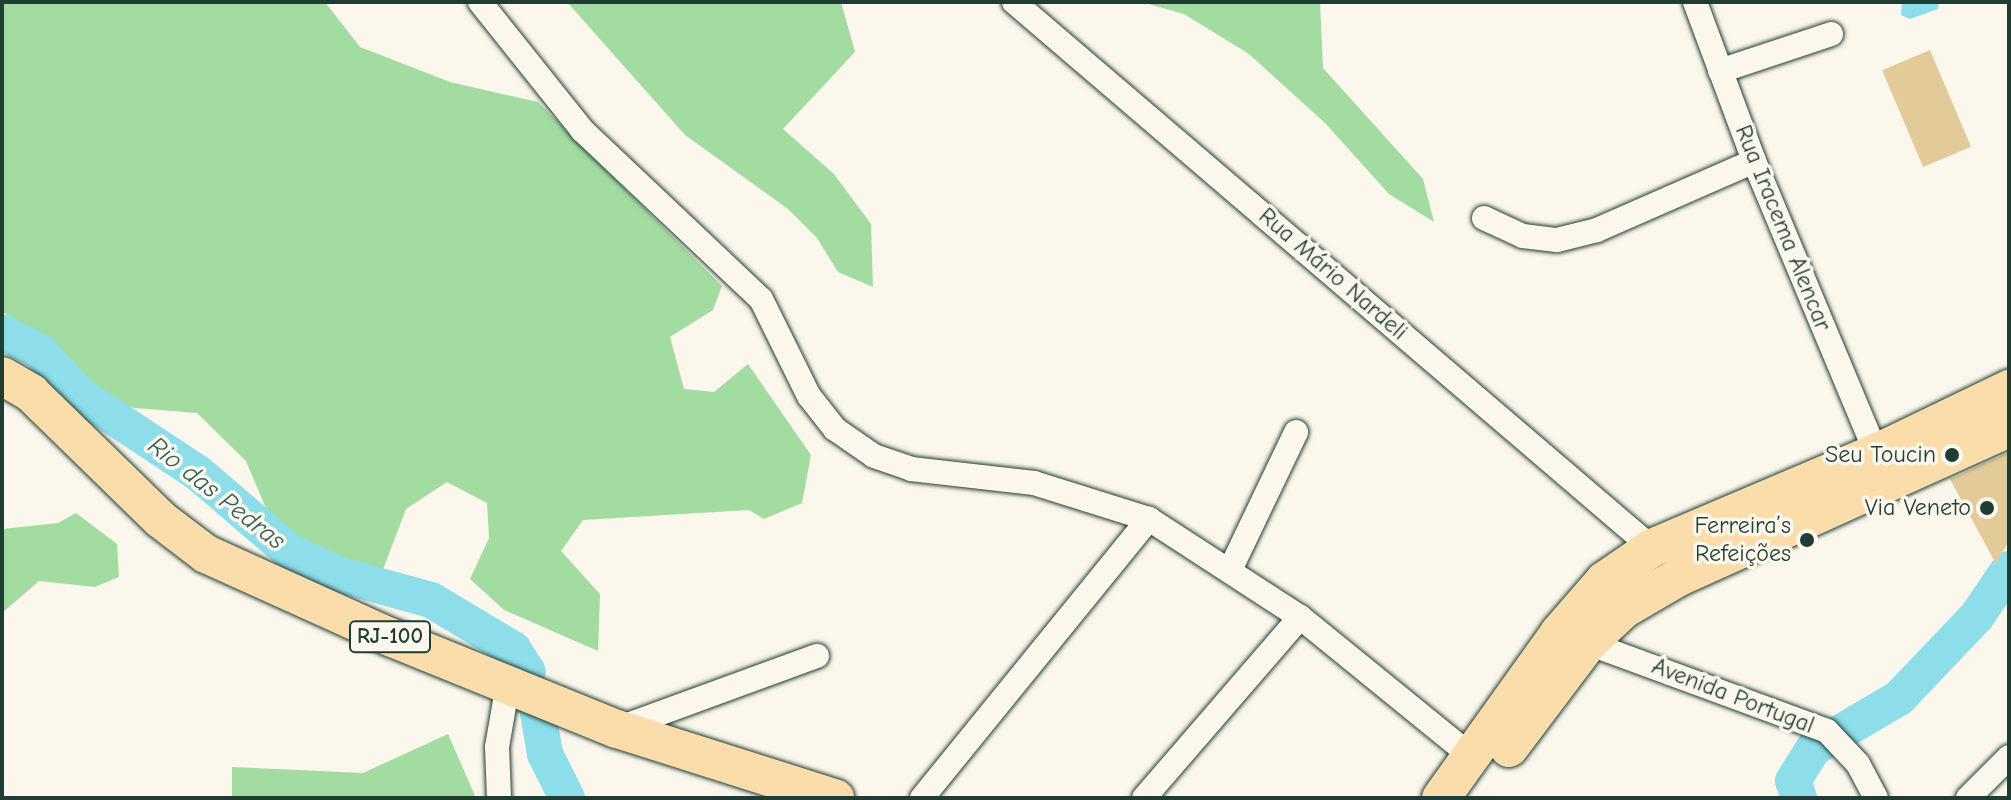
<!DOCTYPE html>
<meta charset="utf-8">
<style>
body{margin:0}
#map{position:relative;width:2011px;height:800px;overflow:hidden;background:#fbf7ec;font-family:"Comic Neue",sans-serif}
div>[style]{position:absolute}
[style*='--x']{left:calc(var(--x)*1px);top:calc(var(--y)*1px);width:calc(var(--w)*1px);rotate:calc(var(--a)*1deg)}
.green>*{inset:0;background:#a3dca1}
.water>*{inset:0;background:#8dddea}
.river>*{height:36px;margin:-18px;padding:0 18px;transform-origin:18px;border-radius:18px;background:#8dddea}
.building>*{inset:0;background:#e3ca99;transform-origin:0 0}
.roads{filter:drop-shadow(0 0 2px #1f3d34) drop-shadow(0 0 2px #1f3d34)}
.minor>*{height:24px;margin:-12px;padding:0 12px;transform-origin:12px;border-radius:12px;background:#fbf7ec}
.primary>*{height:38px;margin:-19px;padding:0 19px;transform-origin:19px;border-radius:19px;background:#fbddab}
.dots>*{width:22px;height:22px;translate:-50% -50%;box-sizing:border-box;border:4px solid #fbf7ec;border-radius:50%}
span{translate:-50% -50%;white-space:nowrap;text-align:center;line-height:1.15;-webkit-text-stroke:7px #fbf7ec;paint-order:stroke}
.shield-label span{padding:2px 6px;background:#fbf7ec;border:2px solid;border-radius:6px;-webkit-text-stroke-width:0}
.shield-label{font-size:22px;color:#1f3d34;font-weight:700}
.street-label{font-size:24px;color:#1f3d34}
.poi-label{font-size:24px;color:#1f3d34}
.right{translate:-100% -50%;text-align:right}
.water-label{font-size:26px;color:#355d58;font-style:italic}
.frame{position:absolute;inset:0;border:4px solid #1f3d34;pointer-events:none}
</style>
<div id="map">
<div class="green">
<div style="clip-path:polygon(2px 2px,325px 2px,360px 47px,450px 82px,538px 102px,722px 286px,713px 310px,670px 337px,684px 389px,714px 392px,748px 364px,811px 455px,802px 503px,764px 519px,749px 510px,583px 520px,561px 551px,600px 594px,598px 651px,504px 610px,470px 579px,489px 538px,487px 503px,447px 482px,406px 509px,382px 572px,323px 555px,270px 518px,246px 461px,197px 413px,123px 407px,2px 311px)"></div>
<div style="clip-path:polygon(567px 2px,841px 2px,855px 52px,783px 129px,834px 174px,871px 224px,873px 287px,838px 272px,817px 238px,788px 209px,685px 135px)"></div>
<div style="clip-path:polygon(1141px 2px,1320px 2px,1323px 68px,1423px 179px,1434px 222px,1389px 194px,1325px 123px,1249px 54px,1184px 14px)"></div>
<div style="clip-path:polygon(76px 513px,117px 544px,119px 577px,95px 587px,39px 581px,2px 613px,2px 529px,58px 523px)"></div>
<div style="clip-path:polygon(448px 734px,476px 798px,232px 798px,232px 767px,363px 773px)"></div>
</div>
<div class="water">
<div style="clip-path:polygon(1902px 2px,1939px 2px,1938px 9px,1910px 19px,1901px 15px)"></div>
</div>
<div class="river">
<div style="--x:2;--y:332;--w:42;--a:27.2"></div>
<div style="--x:39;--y:351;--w:60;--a:47"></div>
<div style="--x:80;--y:395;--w:141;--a:33.5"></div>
<div style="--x:198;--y:473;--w:120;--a:40.6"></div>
<div style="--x:289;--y:551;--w:56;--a:25.2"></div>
<div style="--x:340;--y:575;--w:94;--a:15.4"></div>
<div style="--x:431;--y:600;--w:96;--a:30.9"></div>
<div style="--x:513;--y:649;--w:27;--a:57"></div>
<div style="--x:537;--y:707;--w:48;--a:80.3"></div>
<div style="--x:545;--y:754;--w:49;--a:63.4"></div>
<div style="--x:1799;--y:798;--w:18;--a:-109"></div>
<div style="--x:1793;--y:781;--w:39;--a:-58"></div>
<div style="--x:1814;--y:748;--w:99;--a:-30.5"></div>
<div style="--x:1899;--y:698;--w:113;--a:-46.4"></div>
<div style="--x:1977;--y:616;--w:57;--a:-55.8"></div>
</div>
<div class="building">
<div style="left:1930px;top:50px;width:105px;height:52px;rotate:67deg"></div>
<div style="clip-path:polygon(2009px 452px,2009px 541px,1996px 564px,1950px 479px)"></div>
</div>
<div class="roads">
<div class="minor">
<div style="--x:480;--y:2;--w:164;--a:51.4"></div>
<div style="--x:582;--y:130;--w:246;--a:43.4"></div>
<div style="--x:761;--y:299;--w:108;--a:63.7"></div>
<div style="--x:809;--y:396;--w:42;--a:51.8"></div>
<div style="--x:835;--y:429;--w:47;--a:34.7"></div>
<div style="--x:874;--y:456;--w:39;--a:19"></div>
<div style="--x:911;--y:469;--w:124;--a:6.5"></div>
<div style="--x:1034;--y:483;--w:121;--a:17.4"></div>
<div style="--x:1149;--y:519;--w:180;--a:33"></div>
<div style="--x:1300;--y:617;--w:222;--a:39.1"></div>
<div style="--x:1014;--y:2;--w:840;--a:40.56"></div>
<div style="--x:1695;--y:2;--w:170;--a:69.6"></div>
<div style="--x:1754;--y:161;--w:316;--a:67.3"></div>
<div style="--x:1720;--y:71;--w:117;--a:-18.4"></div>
<div style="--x:1484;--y:218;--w:43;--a:24.8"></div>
<div style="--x:1523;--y:236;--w:34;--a:7"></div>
<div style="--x:1557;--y:240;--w:41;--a:-14"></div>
<div style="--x:1597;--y:230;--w:171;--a:-23.7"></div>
<div style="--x:1230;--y:570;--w:153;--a:-64.4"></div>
<div style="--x:1577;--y:639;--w:266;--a:20.2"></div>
<div style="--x:1827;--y:731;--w:45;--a:46.8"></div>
<div style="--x:1858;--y:764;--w:38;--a:62"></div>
<div style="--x:617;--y:729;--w:213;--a:-20.1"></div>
<div style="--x:499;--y:798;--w:51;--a:-92.2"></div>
<div style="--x:497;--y:747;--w:65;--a:-80.2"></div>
<div style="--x:922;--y:798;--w:360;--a:-50.9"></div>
<div style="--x:1144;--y:798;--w:239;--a:-49.2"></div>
<div style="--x:1968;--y:798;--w:58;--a:-45"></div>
</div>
<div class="primary">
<div style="--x:2;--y:376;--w:34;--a:30"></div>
<div style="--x:31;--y:393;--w:180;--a:44.3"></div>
<div style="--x:160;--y:519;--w:58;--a:37.3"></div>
<div style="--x:206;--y:554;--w:202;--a:24.3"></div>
<div style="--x:390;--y:637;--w:245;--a:22.1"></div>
<div style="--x:617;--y:729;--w:229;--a:17.6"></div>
<div style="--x:1509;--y:748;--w:131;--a:-53"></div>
<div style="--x:1588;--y:643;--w:50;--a:-43.4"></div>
<div style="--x:1624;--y:609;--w:61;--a:-30.3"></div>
<div style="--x:1677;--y:578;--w:364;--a:-24.3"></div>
<div style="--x:1441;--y:798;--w:203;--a:-54.4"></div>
<div style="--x:1559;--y:633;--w:69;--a:-49.1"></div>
<div style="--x:1604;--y:581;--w:58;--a:-34.5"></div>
<div style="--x:1652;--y:548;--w:243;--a:-23"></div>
<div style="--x:1876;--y:453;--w:148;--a:-25.7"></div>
</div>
</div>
<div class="dots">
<div style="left:1952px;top:455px;background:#1f3d34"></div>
<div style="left:1987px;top:508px;background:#1f3d34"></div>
<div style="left:1807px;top:540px;background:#1f3d34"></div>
</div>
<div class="shield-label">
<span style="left:390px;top:637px">RJ-100</span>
</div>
<div class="street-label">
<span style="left:1783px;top:228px;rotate:68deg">Rua Iracema Alencar</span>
<span style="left:1333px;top:274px;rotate:41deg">Rua Mário Nardeli</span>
<span style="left:1733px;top:696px;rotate:21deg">Avenida Portugal</span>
</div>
<div class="poi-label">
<span class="right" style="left:1936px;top:455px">Seu Toucin</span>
<span class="right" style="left:1971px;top:508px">Via Veneto</span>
<span class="right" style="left:1791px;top:540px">Ferreira’s<br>Refeições</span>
</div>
<div class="water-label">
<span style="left:216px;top:494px;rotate:38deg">Rio das Pedras</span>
</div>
<div class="frame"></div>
</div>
